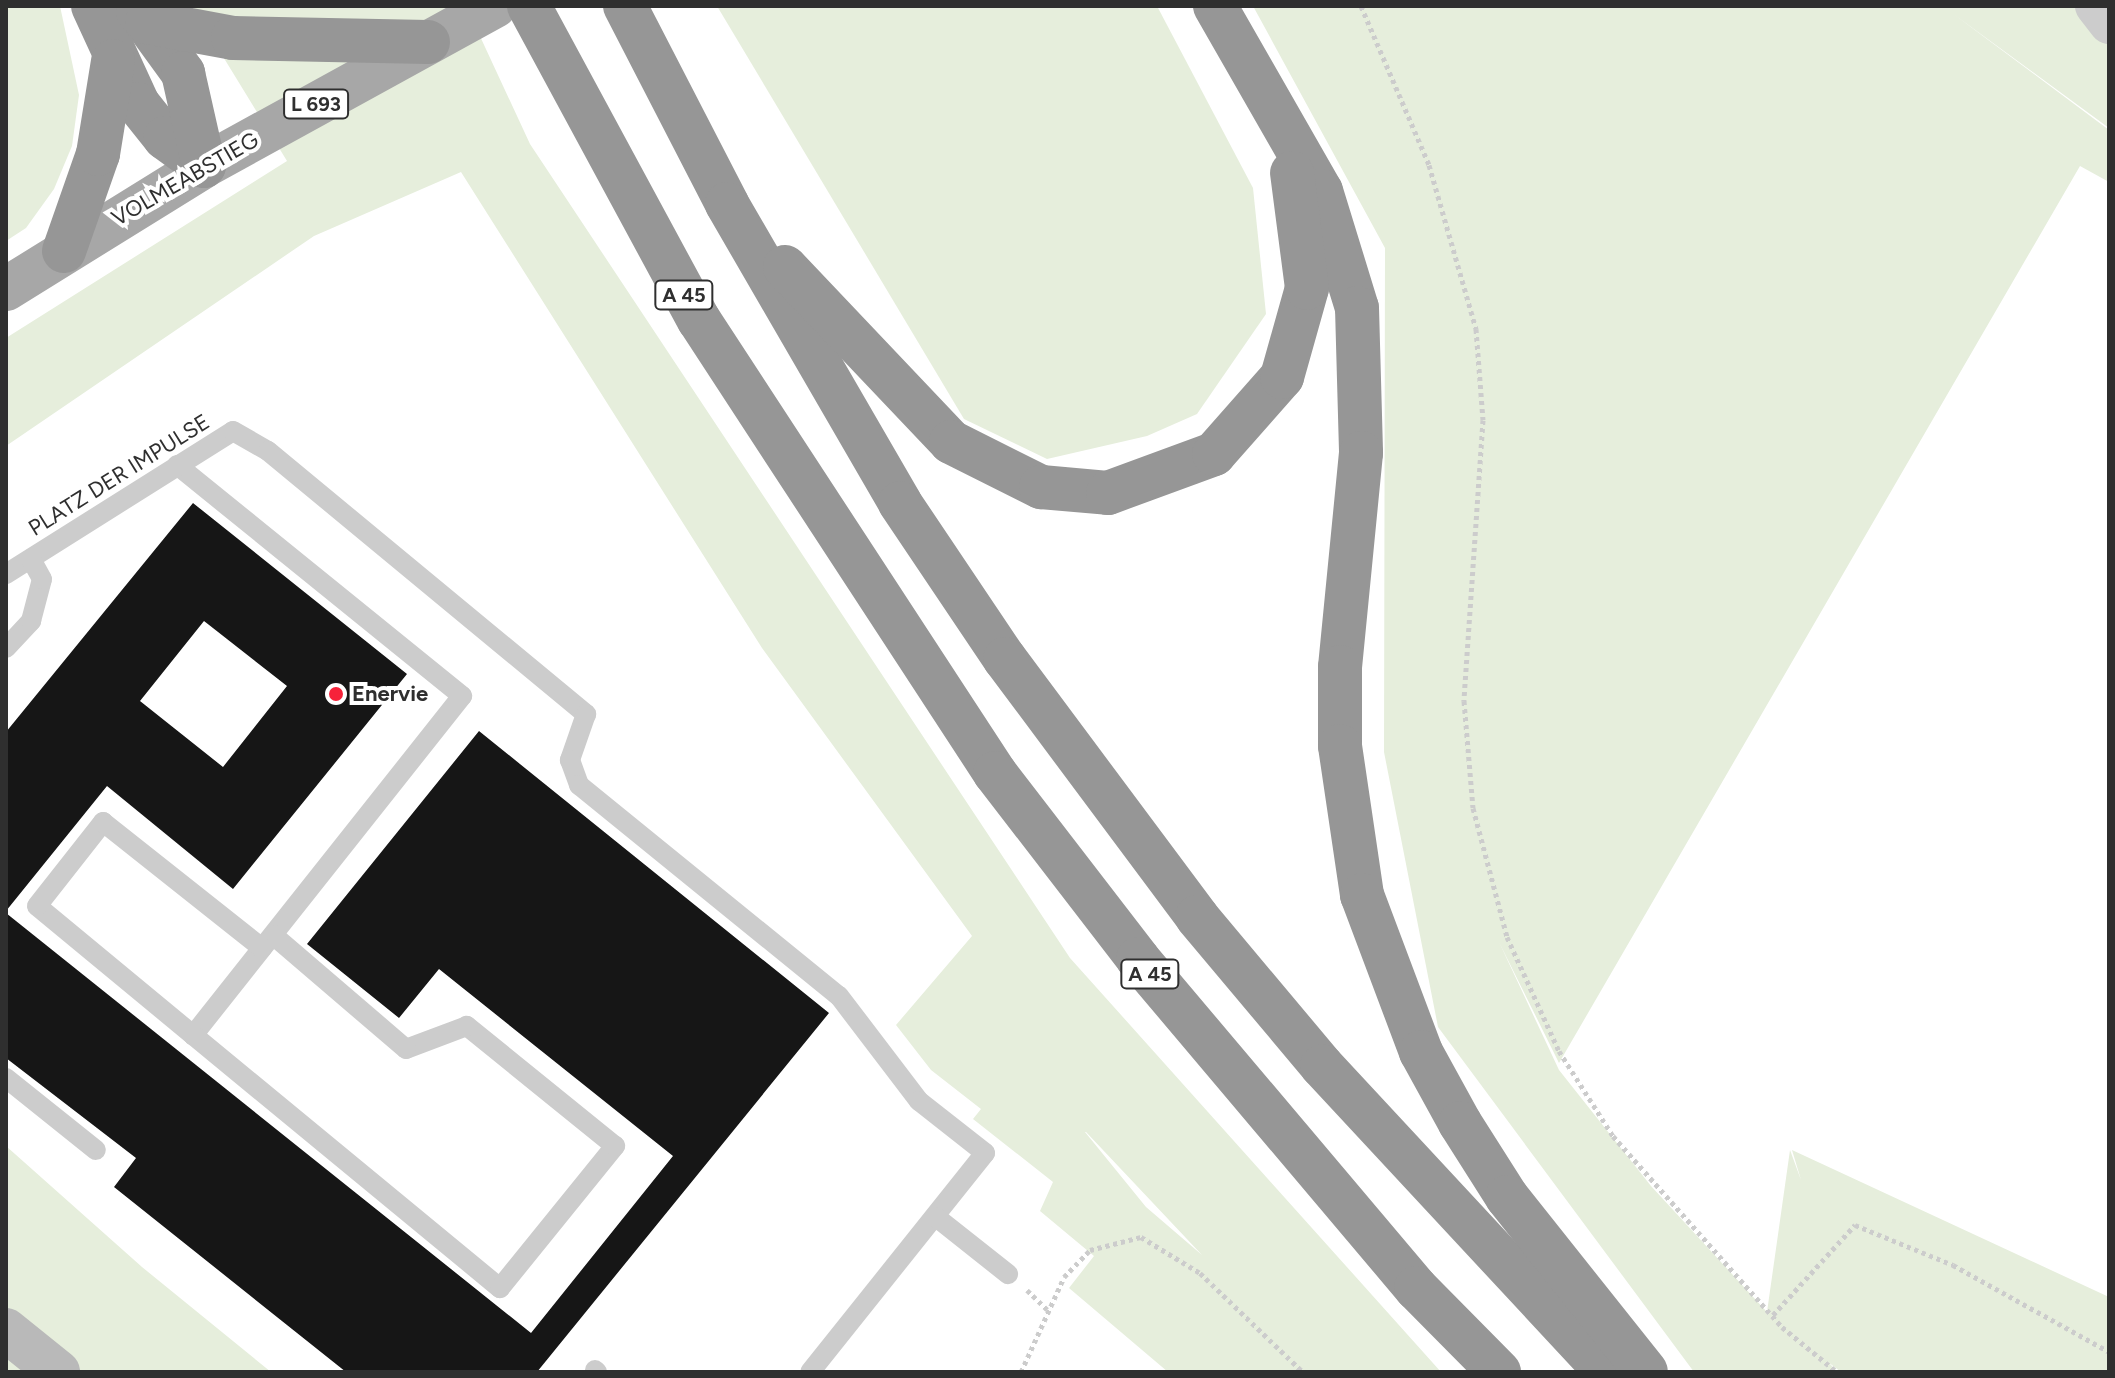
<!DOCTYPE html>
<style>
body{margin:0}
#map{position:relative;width:2115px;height:1378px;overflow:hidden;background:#fff;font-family:Figtree,sans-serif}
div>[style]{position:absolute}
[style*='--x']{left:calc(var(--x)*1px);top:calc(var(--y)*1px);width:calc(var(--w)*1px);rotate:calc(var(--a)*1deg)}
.green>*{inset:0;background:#e6eedc}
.building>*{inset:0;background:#161616}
.path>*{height:5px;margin-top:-2.5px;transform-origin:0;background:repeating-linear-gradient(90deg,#ccc 0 4px,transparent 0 8px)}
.lane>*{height:20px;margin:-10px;padding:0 10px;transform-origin:10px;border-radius:10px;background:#ccc}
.street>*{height:40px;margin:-20px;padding:0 20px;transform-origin:20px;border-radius:20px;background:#ccc}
.secondary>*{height:44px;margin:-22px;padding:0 22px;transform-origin:22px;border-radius:22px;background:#b9b9b9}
.primary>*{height:44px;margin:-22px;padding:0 22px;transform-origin:22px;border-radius:22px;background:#a7a7a7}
.highway>*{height:44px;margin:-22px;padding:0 22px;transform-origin:22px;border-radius:22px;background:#969696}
.dots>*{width:22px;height:22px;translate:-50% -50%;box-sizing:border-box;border:4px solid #fff;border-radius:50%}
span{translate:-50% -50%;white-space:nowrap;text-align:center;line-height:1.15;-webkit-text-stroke:8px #fff;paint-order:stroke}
.shield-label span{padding:2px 6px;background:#fff;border:2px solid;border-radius:6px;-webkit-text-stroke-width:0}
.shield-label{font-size:20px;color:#2f2f2f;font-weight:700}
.street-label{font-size:22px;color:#2f2f2f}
.poi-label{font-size:22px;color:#2f2f2f;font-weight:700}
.left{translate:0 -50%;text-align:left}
.frame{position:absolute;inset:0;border:8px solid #2f2f2f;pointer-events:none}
</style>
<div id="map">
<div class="green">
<div style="clip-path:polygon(6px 6px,60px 6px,79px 95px,72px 146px,54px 189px,26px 228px,6px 241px)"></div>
<div style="clip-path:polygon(evenodd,192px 6px,466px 6px,530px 144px,1070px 958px,1441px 1372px,1168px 1372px,1069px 1288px,1094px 1256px,1040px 1211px,1053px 1182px,973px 1119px,981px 1109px,931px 1070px,896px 1025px,972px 936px,762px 648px,461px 172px,314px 236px,6px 446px,6px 338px,287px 161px,192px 6px,1085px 1132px,1086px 1132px,1202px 1255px,1146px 1207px,1085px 1132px)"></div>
<div style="clip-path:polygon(717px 6px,1157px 6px,1253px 188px,1266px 314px,1197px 414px,1147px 436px,1047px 459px,964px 419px)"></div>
<div style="clip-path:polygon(1253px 6px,2083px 6px,2109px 39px,2109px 128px,1952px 13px,2109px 130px,2109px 182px,2080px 166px,1559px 1063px,1499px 942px,1559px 1070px,1651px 1186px,1767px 1312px,1790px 1150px,1801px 1180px,1792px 1150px,2109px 1297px,2109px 1372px,1841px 1372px,1828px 1362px,1838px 1372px,1694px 1372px,1438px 1027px,1384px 752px,1385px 248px)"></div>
<div style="clip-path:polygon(6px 1146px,142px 1267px,271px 1372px,6px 1372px)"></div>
</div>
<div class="building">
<div style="clip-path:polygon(evenodd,193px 503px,407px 674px,233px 889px,107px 786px,6px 911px,6px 732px,193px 503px,204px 621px,287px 686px,223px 767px,140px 701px,204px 621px)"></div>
<div style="clip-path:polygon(479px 731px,829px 1013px,537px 1372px,346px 1372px,114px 1187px,136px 1158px,6px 1058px,6px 913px,531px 1333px,673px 1156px,439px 969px,399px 1018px,307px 944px)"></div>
</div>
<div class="path">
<div style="--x:1361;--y:6;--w:173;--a:66.8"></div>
<div style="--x:1429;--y:165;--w:171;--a:74"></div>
<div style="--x:1476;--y:329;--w:91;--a:85.6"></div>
<div style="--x:1483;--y:420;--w:282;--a:93.9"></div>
<div style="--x:1464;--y:701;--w:107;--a:85.2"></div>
<div style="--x:1473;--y:808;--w:133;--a:75.2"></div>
<div style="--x:1507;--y:937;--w:125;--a:65.5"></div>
<div style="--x:1559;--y:1051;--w:101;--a:57.6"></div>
<div style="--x:1613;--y:1136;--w:255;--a:48.5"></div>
<div style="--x:1782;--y:1327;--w:71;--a:39.3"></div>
<div style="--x:1027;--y:1290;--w:28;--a:44"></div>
<div style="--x:1773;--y:1315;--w:122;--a:-47.7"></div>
<div style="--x:1855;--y:1225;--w:106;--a:22.2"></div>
<div style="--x:1953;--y:1265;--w:179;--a:29.1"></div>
<div style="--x:1021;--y:1372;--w:104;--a:-65.6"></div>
<div style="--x:1064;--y:1277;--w:37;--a:-46"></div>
<div style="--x:1090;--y:1250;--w:53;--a:-14.3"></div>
<div style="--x:1141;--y:1237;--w:69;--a:31.4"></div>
<div style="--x:1200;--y:1273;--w:143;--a:43.9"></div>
</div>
<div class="lane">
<div style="--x:177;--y:465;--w:367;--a:39"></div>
<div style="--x:462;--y:696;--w:433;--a:128.4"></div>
<div style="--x:193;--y:1035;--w:398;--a:39.5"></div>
<div style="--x:500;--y:1288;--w:183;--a:-51"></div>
<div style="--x:615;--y:1146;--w:191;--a:-141"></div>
<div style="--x:467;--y:1026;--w:65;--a:159.3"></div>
<div style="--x:406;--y:1049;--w:175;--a:-139.4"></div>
<div style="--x:6;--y:574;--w:268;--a:-32.2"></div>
<div style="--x:233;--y:431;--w:40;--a:29.7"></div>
<div style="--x:268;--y:451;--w:413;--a:39.6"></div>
<div style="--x:586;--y:714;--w:49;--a:109.2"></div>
<div style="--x:570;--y:760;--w:27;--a:70"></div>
<div style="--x:579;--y:785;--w:335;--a:39.1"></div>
<div style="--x:839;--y:996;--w:132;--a:52.7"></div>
<div style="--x:919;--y:1101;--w:84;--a:38.2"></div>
<div style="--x:985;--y:1153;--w:280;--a:128.6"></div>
<div style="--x:6;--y:648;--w:37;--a:-47"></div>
<div style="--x:31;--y:621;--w:43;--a:-75.3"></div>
<div style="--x:42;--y:579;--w:23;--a:-119"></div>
<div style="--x:193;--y:1035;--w:202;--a:-140.4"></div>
<div style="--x:37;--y:906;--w:107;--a:-51.8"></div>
<div style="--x:103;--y:822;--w:203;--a:38.4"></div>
<div style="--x:6;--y:1078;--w:115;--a:38.7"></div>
<div style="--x:936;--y:1217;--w:92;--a:38.4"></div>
<div style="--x:595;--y:1370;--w:3;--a:45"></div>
</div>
<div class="street">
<div style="--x:2095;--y:6;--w:23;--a:52"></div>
</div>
<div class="secondary">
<div style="--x:6;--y:1330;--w:67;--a:38.9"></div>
</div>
<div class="primary">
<div style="--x:6;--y:289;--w:233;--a:-31.8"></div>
<div style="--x:204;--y:166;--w:332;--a:-28.8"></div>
</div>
<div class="highway">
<div style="--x:93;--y:6;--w:108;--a:65.3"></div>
<div style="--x:138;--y:104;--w:43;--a:51.5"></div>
<div style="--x:165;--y:138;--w:48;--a:35.7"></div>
<div style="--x:529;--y:6;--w:357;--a:61.6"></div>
<div style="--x:699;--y:320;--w:541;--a:56.84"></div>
<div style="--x:995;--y:773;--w:235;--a:52.4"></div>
<div style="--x:1138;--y:959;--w:431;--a:49.8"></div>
<div style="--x:1416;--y:1288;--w:118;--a:45.3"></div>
<div style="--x:625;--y:6;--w:223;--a:62.7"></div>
<div style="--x:727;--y:204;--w:345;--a:59.9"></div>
<div style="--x:900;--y:503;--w:188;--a:56.1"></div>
<div style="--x:1005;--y:659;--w:322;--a:53.3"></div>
<div style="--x:1197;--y:917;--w:194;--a:50"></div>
<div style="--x:1322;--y:1066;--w:417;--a:47.1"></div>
<div style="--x:1215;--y:6;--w:213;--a:60.2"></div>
<div style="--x:1321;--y:191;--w:122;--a:72.9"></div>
<div style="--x:1357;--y:308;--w:145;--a:88.4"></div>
<div style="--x:1361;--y:453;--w:215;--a:95.6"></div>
<div style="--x:1340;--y:667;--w:79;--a:90"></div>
<div style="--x:1340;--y:746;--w:151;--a:81.6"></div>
<div style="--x:1362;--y:895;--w:168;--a:69.4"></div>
<div style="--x:1421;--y:1052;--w:81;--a:61.2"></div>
<div style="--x:1460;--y:1123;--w:88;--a:57.6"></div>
<div style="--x:1507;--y:1197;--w:223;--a:51.5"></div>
<div style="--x:138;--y:11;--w:77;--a:54"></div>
<div style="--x:183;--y:73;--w:95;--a:77.3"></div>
<div style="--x:147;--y:22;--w:87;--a:10.5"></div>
<div style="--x:233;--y:38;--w:195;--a:1.2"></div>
<div style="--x:64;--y:251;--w:103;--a:-70.7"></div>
<div style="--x:98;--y:154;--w:94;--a:-80.8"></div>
<div style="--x:785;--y:267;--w:241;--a:46.5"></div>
<div style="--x:951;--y:442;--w:101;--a:26.6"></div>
<div style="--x:1041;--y:487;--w:67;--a:5.1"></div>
<div style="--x:1108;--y:493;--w:113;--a:-20.2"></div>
<div style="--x:1214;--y:454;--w:103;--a:-48.6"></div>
<div style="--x:1282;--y:377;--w:92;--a:-74.3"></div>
<div style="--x:1307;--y:288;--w:116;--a:-97.4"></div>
</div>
<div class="dots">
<div style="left:336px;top:694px;background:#f6223a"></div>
</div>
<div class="shield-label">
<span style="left:316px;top:104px">L 693</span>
<span style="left:684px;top:295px">A 45</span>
<span style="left:1150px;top:974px">A 45</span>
</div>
<div class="street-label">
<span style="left:185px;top:179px;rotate:-30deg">VOLMEABSTIEG</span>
<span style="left:119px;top:475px;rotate:-32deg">PLATZ DER IMPULSE</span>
</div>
<div class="poi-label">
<span class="left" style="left:352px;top:694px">Enervie</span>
</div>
<div class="frame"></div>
</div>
